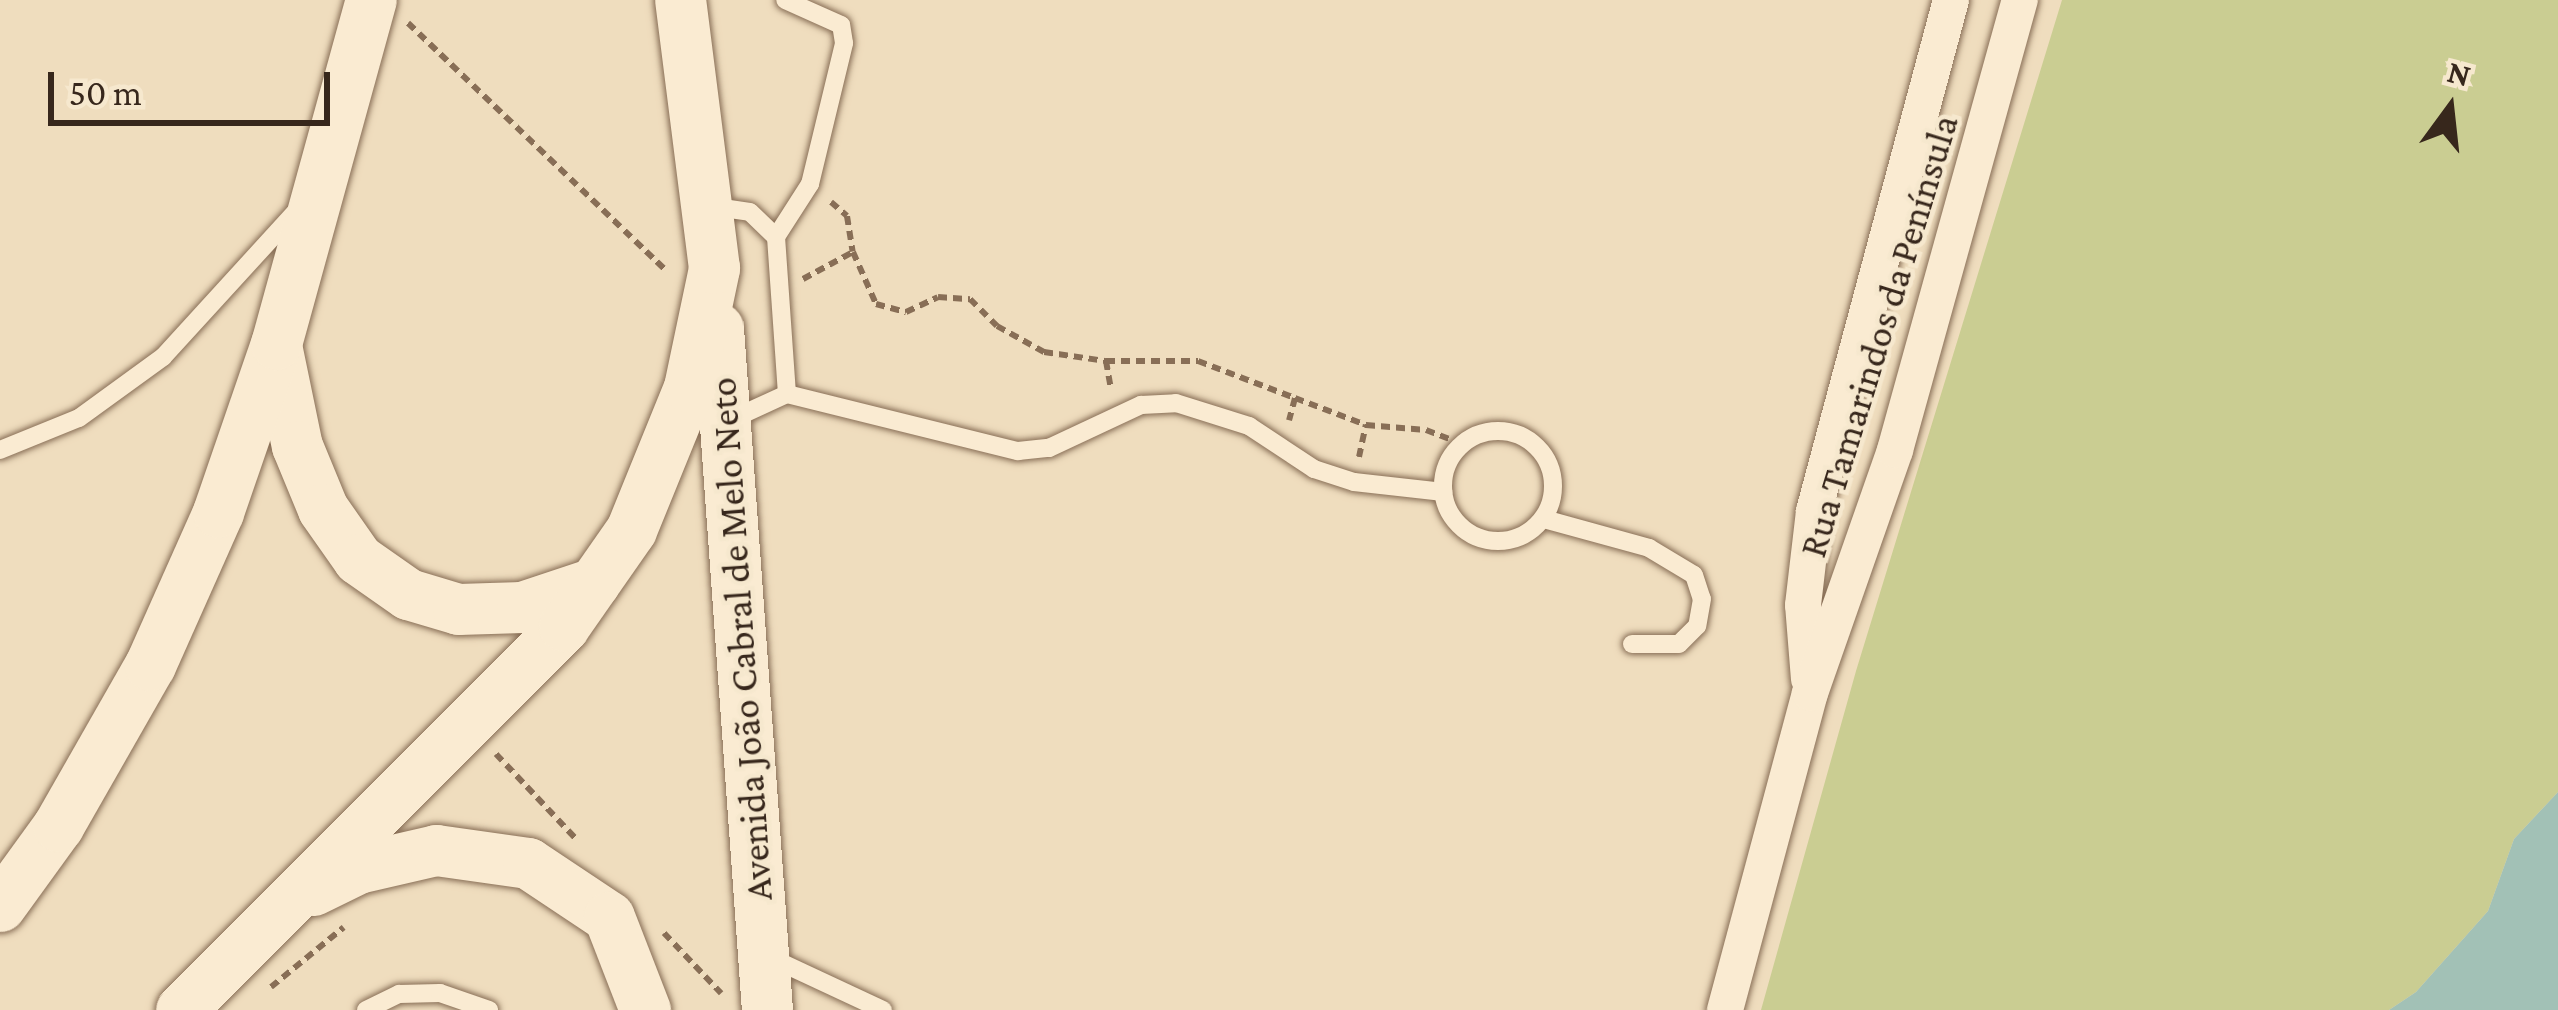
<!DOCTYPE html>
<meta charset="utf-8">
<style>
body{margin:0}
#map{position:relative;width:2558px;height:1010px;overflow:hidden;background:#efddbe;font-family:"Crimson Pro",serif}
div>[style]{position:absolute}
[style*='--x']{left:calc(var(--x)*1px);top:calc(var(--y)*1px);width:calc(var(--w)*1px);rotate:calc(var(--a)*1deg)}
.green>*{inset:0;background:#cacd92}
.water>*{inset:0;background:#a2c1b6}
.path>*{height:6px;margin-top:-3px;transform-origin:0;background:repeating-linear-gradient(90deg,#886e56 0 9px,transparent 0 15px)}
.roads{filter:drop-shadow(0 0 3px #886e56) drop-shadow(0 0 3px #886e56)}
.lane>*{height:18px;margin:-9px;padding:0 9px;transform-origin:9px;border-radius:9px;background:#faebd2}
.lane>.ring{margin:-9px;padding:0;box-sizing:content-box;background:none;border:18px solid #faebd2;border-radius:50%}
.street>*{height:36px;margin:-18px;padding:0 18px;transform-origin:18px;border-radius:18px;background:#faebd2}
.secondary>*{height:51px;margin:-25.5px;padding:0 25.5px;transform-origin:25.5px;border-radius:25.5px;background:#faebd2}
span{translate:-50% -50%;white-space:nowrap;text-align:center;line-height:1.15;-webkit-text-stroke:9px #f6e8ce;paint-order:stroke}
.street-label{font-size:39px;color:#37271c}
.north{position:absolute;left:2390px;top:48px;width:120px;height:120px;-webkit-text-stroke:9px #f6e8ce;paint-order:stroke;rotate:15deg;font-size:33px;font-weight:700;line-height:48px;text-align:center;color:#37271c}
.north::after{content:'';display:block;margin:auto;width:42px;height:54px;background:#37271c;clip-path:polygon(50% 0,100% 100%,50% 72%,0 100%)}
.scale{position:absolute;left:48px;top:72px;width:282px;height:54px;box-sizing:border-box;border:6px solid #37271c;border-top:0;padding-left:15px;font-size:36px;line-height:42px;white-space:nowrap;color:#37271c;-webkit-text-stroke:9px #f6e8ce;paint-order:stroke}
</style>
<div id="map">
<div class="green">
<div style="clip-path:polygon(2062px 0,2558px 0,2558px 792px,2514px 839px,2488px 911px,2416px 992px,2389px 1010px,1761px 1010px,1856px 671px)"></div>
</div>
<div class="water">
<div style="clip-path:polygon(2558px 792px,2558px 1010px,2389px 1010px,2416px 992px,2488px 911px,2514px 839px)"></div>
</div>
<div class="path">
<div style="--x:408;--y:23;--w:359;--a:43.8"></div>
<div style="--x:831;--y:202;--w:21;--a:41"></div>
<div style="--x:847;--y:216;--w:36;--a:81"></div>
<div style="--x:803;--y:279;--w:57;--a:-28.4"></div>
<div style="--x:853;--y:252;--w:57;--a:66.1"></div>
<div style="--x:876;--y:304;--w:31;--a:15"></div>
<div style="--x:906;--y:312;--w:35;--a:-25"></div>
<div style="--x:938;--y:297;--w:32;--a:4"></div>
<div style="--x:970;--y:299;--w:38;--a:45"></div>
<div style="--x:997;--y:326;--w:54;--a:29"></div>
<div style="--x:1044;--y:352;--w:63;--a:8.3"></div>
<div style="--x:1106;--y:361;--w:27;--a:80"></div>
<div style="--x:1106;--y:361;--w:92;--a:0"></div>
<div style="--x:1198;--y:361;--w:104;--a:20.9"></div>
<div style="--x:1295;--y:398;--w:23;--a:105"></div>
<div style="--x:1295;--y:398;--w:76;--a:20.8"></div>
<div style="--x:1366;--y:425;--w:60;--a:4.8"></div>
<div style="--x:1426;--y:430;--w:39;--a:21"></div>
<div style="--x:1359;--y:457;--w:33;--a:-78"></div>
<div style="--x:496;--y:754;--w:118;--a:46.7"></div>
<div style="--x:664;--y:933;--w:83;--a:46.5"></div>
<div style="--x:271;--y:987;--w:94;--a:-39.4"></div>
</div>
<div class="roads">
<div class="lane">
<div style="--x:709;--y:206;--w:41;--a:8.3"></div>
<div style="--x:750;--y:212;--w:36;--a:44"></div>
<div style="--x:776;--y:237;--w:157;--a:86"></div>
<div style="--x:776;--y:237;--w:63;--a:-57.3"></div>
<div style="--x:810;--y:184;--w:145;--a:-76.4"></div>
<div style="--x:844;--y:43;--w:18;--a:-99"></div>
<div style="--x:841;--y:25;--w:61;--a:-155.9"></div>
<div style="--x:728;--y:421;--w:65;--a:-24.6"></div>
<div style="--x:787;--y:394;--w:238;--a:13.9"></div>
<div style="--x:1018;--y:451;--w:31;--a:-6"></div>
<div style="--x:1049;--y:448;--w:102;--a:-25.1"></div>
<div style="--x:1141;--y:405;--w:35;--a:-3"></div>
<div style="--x:1176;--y:403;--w:77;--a:17.5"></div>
<div style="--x:1249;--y:426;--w:78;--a:33.5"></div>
<div style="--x:1314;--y:469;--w:42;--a:18"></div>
<div style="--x:1354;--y:482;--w:90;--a:6.4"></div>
<div class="ring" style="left:1443px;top:431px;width:92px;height:92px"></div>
<div style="--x:0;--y:450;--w:85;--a:-22.1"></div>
<div style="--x:79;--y:418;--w:104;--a:-36"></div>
<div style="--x:163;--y:357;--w:202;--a:-47.6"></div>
<div style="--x:1544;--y:519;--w:109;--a:15.4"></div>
<div style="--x:1649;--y:548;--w:52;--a:31"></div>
<div style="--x:1694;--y:575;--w:25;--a:72"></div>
<div style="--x:1702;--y:599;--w:27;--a:100"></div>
<div style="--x:1697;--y:626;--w:25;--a:135"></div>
<div style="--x:1679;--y:644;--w:47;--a:180"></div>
<div style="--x:767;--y:956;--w:128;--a:25"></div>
<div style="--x:366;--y:1010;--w:37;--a:-26"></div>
<div style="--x:399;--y:994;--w:41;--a:-1.4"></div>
<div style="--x:440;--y:993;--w:52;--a:19.1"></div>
</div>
<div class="street">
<div style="--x:1809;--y:679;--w:74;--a:-94.6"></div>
<div style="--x:1803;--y:605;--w:95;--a:-83.3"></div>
<div style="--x:1814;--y:511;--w:529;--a:-74.99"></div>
<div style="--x:1725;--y:1010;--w:328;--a:-75"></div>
<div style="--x:1810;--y:693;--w:257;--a:-70.7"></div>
<div style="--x:1895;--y:450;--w:467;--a:-74.5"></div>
</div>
<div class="secondary">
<div style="--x:718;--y:328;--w:684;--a:85.89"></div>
<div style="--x:276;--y:345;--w:103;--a:78.3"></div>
<div style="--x:297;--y:446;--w:68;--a:67.6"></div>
<div style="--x:323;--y:509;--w:61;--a:55"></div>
<div style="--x:358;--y:559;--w:61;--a:35"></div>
<div style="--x:408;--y:594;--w:52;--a:16.7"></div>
<div style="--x:458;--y:609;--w:64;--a:-1.8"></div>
<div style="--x:522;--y:607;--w:76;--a:-18.4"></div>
<div style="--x:313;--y:890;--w:50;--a:-26.1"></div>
<div style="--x:358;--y:868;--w:80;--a:-13"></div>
<div style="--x:436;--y:850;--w:93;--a:8"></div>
<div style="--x:528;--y:863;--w:97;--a:33.7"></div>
<div style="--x:609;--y:917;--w:100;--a:68.8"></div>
<div style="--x:0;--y:906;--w:99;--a:-54.1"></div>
<div style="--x:58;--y:826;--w:185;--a:-60.3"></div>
<div style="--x:150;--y:665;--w:167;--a:-66"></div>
<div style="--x:218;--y:512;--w:178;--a:-71"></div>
<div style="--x:276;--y:344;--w:357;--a:-74.6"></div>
<div style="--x:181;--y:1010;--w:542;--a:-45.07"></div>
<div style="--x:564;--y:626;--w:117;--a:-55.1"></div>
<div style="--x:631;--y:530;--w:154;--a:-67.9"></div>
<div style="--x:689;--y:387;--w:122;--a:-78.1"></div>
<div style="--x:714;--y:268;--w:270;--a:-97.2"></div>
</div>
</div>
<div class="street-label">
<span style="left:1879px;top:336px;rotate:-73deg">Rua Tamarindos da Península</span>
<span style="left:741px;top:639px;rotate:-94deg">Avenida João Cabral de Melo Neto</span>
</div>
<div class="north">N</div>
<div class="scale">50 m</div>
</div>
